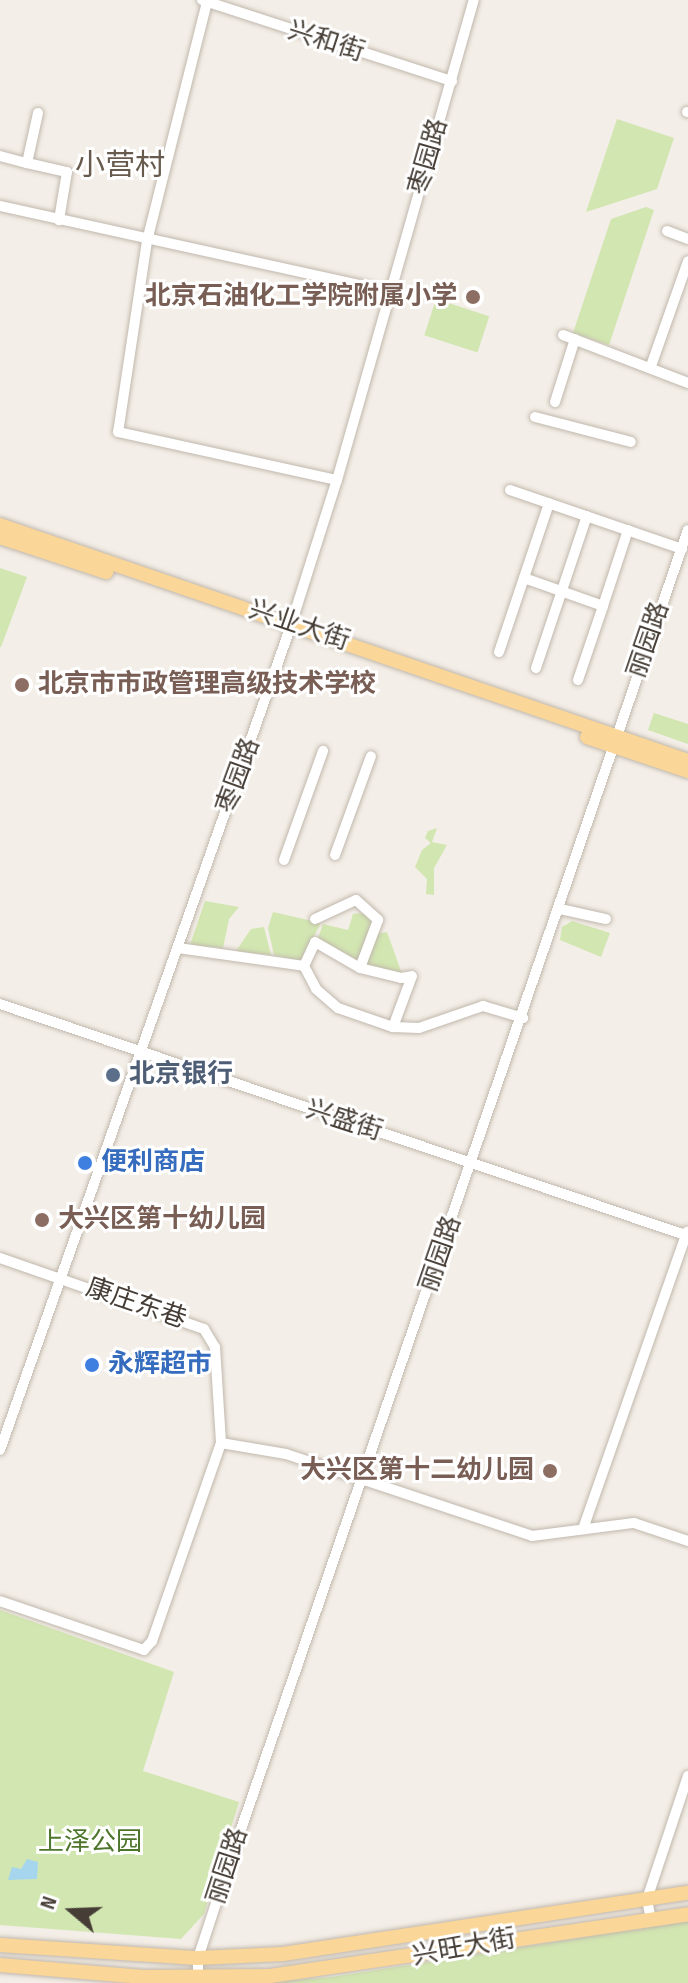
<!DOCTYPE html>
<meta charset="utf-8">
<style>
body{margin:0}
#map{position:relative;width:688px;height:1983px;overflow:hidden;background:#f3eee7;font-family:"Sofia Sans Condensed","Noto Sans SC",sans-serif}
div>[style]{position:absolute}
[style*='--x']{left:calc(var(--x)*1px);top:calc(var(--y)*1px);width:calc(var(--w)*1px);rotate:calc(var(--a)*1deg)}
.green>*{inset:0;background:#d2e6b1;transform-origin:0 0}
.water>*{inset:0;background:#a5d6ee}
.roads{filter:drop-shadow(0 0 2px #c1b8ad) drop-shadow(0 0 2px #c1b8ad)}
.minor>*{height:10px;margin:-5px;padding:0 5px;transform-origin:5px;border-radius:5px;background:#fff}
.major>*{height:14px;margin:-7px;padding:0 7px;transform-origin:7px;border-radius:7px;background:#fad698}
.dots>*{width:22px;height:22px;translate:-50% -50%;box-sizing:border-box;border:4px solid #fff;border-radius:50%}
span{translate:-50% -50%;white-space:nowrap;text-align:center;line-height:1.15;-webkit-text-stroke:6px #fff;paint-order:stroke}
.street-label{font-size:26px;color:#463e36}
.education-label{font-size:26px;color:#785e54;font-weight:700}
.right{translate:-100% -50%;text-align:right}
.left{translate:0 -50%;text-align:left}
.service-label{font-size:26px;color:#4e5e75;font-weight:700}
.shop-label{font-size:26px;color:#366cbe;font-weight:700}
.park-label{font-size:26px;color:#4d752b}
.quarter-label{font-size:30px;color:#685b4e}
.north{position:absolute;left:32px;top:1871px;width:80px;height:80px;-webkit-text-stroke:6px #fff;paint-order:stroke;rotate:289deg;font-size:22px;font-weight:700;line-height:32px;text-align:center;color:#463e36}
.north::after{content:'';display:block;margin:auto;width:28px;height:36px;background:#463e36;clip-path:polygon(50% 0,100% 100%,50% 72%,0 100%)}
</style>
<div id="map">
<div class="green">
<div style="clip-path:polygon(617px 119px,674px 138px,657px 189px,586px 212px)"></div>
<div style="clip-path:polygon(646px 207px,654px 210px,609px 345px,573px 333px,611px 219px)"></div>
<div style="left:436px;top:299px;width:56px;height:38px;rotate:18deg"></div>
<div style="clip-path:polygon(0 568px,27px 577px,1px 647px,0 647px)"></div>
<div style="clip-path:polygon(654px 713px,688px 724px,688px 744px,648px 730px)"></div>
<div style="clip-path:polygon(437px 828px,432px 842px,447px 845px,434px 868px,434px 895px,426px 894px,427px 879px,415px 867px,422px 850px,431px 843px,425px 838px,428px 831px)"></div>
<div style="clip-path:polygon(205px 901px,239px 907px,229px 919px,223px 948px,190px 945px)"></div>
<div style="clip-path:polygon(273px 912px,321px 923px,301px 961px,274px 955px,268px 928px)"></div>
<div style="clip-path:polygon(363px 913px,372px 922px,358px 965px,317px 941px,323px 924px,348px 930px,353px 914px)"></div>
<div style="clip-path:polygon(572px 921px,610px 933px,601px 957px,560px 940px,562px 927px)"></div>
<div style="clip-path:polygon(264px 927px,271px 955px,236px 951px,251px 929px)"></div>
<div style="clip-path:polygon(387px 932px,402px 974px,364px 968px,376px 934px)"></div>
<div style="clip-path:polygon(0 1610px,174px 1672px,143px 1771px,239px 1802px,204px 1914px,181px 1939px,0 1925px)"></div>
<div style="clip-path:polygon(688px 1921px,688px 1983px,260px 1983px,331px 1977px)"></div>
</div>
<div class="water">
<div style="clip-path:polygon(27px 1859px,38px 1862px,37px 1879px,8px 1880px,12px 1867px,21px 1869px)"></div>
</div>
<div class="roads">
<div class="minor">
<div style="--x:202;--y:0;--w:263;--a:18"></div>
<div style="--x:207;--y:2;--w:246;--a:104.1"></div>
<div style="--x:147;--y:241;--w:193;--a:98.6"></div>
<div style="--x:118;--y:432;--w:224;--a:12.4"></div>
<div style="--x:687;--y:112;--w:1;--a:0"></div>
<div style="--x:38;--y:113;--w:51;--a:102.4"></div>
<div style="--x:27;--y:163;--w:41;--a:12.7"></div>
<div style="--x:67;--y:172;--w:49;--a:99.5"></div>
<div style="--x:0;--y:156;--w:28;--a:15"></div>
<div style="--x:0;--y:206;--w:401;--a:12.4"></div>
<div style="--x:667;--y:231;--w:22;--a:21"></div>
<div style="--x:563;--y:335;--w:134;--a:21"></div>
<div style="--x:651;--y:366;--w:111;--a:-70.6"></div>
<div style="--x:555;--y:402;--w:66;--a:-72.4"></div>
<div style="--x:535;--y:417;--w:99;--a:14.6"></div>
<div style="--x:510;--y:490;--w:182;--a:18.9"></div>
<div style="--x:524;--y:578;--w:84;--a:19.5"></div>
<div style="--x:603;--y:606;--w:80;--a:-71.8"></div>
<div style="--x:499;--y:652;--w:157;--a:-71.4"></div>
<div style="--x:536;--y:668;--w:160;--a:-71.5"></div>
<div style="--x:578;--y:680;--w:78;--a:-71.3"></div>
<div style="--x:335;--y:855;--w:105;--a:-70"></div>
<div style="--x:284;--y:860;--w:116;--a:-70.3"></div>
<div style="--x:560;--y:909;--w:47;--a:12.3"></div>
<div style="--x:315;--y:919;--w:45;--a:-24.9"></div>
<div style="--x:356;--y:900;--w:30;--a:42"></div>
<div style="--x:378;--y:920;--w:51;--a:110.6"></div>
<div style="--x:360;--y:968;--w:42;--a:13.7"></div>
<div style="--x:401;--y:978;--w:11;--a:-10"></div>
<div style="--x:178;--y:948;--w:127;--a:8.1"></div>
<div style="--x:304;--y:966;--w:26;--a:62"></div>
<div style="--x:316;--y:989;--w:29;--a:41"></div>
<div style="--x:338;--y:1008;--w:58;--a:19.1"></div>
<div style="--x:393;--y:1027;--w:26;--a:2"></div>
<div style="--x:419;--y:1028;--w:68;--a:-19"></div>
<div style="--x:483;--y:1006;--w:42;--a:16.7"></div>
<div style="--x:304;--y:966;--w:26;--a:-65"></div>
<div style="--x:315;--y:942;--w:52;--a:30"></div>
<div style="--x:0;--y:1004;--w:726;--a:18.63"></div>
<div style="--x:393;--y:1027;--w:54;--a:-69.6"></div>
<div style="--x:0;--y:1258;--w:216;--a:19.2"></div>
<div style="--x:204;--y:1329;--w:21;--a:59"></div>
<div style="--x:215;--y:1347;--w:96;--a:86.4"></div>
<div style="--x:221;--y:1443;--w:210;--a:109.2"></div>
<div style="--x:152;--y:1641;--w:12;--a:132"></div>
<div style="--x:144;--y:1650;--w:152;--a:-161.2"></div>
<div style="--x:221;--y:1443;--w:66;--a:9.6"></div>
<div style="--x:286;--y:1454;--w:259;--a:18.4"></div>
<div style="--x:532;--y:1536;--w:103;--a:-7.3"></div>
<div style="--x:634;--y:1523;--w:57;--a:18.4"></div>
<div style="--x:0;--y:1450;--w:868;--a:-70.56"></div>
<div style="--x:289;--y:631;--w:158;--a:-72.4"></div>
<div style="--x:337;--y:480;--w:499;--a:-74.1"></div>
<div style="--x:583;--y:1529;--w:315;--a:-70.7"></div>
<div style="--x:651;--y:1920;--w:21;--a:-101"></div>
<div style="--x:647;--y:1899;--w:130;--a:-71.6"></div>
<div style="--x:198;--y:1978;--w:20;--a:-90"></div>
<div style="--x:198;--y:1958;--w:93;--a:-71.8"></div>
<div style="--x:227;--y:1870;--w:1417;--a:-71.02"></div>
</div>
<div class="major">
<div style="--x:0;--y:525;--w:727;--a:18.93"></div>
<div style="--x:0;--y:537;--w:112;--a:18.3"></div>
<div style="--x:587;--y:737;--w:107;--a:18.6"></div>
<div style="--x:0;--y:1945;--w:198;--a:3.8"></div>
<div style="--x:198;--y:1958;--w:85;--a:-2.7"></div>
<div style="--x:283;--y:1954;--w:410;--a:-8.6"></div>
<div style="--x:0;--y:1965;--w:144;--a:4.8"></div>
<div style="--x:144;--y:1977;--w:126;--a:-0.5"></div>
<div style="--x:270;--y:1976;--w:423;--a:-8.4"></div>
</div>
</div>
<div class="dots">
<div style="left:473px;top:297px;background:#8d6e63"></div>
<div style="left:22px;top:685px;background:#8d6e63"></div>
<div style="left:113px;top:1075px;background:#5c6f8a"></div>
<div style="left:85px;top:1163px;background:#3f7fe0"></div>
<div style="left:42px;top:1220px;background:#8d6e63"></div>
<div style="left:92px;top:1365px;background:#3f7fe0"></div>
<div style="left:550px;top:1471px;background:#8d6e63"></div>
</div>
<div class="street-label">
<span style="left:326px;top:42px;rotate:18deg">兴和街</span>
<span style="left:429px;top:157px;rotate:-74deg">枣园路</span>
<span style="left:299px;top:626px;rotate:19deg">兴业大街</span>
<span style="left:649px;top:640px;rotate:-71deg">丽园路</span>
<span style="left:239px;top:776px;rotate:-70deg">枣园路</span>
<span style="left:344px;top:1121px;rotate:18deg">兴盛街</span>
<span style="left:441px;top:1254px;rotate:-71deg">丽园路</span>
<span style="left:136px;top:1304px;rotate:19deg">康庄东巷</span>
<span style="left:228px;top:1866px;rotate:-72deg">丽园路</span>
<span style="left:464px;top:1948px;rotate:-10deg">兴旺大街</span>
</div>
<div class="education-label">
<span class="right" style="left:457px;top:297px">北京石油化工学院附属小学</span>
<span class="left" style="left:38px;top:685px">北京市市政管理高级技术学校</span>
<span class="left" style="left:58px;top:1220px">大兴区第十幼儿园</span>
<span class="right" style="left:534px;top:1471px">大兴区第十二幼儿园</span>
</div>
<div class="service-label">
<span class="left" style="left:129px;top:1075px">北京银行</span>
</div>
<div class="shop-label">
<span class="left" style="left:101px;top:1163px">便利商店</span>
<span class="left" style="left:108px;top:1365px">永辉超市</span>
</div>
<div class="park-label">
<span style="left:90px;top:1843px">上泽公园</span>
</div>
<div class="quarter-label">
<span style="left:120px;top:166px">小营村</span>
</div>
<div class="north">N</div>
</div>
